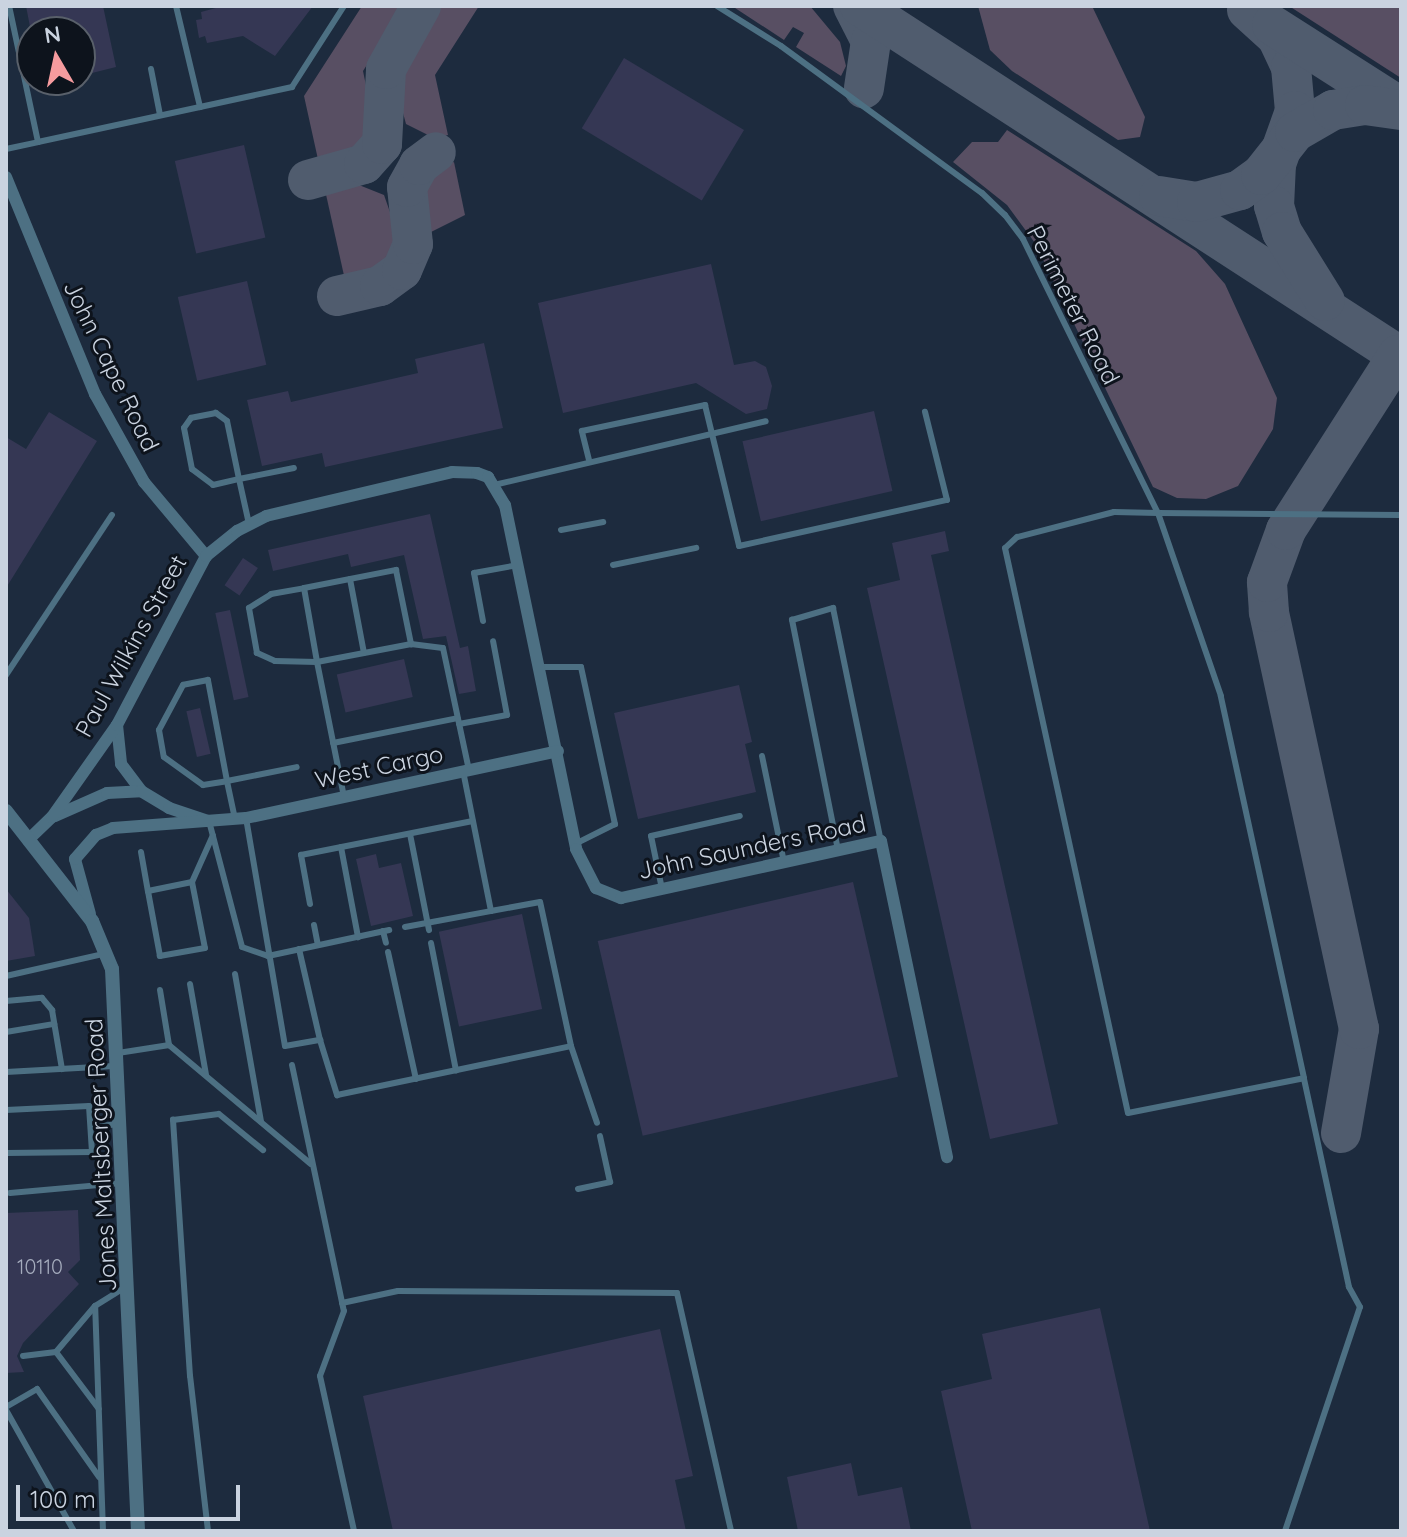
<!DOCTYPE html>
<style>
body{margin:0}
#map{position:relative;width:1407px;height:1537px;overflow:hidden;background:#1d2b3e;font-family:Quicksand,sans-serif}
div>[style]{position:absolute}
[style*='--x']{left:calc(var(--x)*1px);top:calc(var(--y)*1px);width:calc(var(--w)*1px);rotate:calc(var(--a)*1deg)}
.green>*{inset:0;background:#584f63}
.taxiway>*{height:40px;margin:-20px;padding:0 20px;transform-origin:20px;border-radius:20px;background:#505c6e}
.building>*{inset:0;background:#353754;transform-origin:0 0}
.service>*{height:6px;margin:-3px;padding:0 3px;transform-origin:3px;border-radius:3px;background:#4d7083}
.minor>*{height:12px;margin:-6px;padding:0 6px;transform-origin:6px;border-radius:6px;background:#4d7083}
.tertiary>*{height:14px;margin:-7px;padding:0 7px;transform-origin:7px;border-radius:7px;background:#4d7083}
span{translate:-50% -50%;white-space:nowrap;text-align:center;line-height:1.15;-webkit-text-stroke:6px #0d131c;paint-order:stroke}
.number-label{font-size:20px;color:#a5acbd}
.number-label span{-webkit-text-stroke-width:0}
.street-label{font-size:24px;color:#cad3e0}
.frame{position:absolute;inset:0;border:8px solid #cad3e0;pointer-events:none}
.north{position:absolute;left:16px;top:16px;width:80px;height:80px;box-sizing:border-box;background:#0d131c;border:2px solid #59606a;border-radius:50%;rotate:351deg;font-size:22px;font-weight:700;line-height:32px;text-align:center;color:#cad3e0}
.north::after{content:'';display:block;margin:auto;width:28px;height:36px;background:#f59b9e;clip-path:polygon(50% 0,100% 100%,50% 72%,0 100%)}
.scale{position:absolute;left:16px;top:1485px;width:224px;height:36px;box-sizing:border-box;border:4px solid #cad3e0;border-top:0;padding-left:10px;font-size:24px;line-height:28px;white-space:nowrap;color:#cad3e0;-webkit-text-stroke:6px #0d131c;paint-order:stroke}
</style>
<div id="map">
<div class="green">
<div style="clip-path:polygon(362px 6px,405px 6px,363px 71px,373px 119px,370px 137px,357px 153px,319px 164px,304px 96px)"></div>
<div style="clip-path:polygon(435px 6px,479px 6px,435px 75px,448px 135px,434px 138px,406px 124px,396px 87px,404px 58px)"></div>
<div style="clip-path:polygon(732px 6px,810px 6px,840px 42px,846px 66px,841px 76px,796px 47px,804px 33px,793px 27px,784px 40px)"></div>
<div style="clip-path:polygon(978px 6px,1092px 6px,1145px 117px,1140px 137px,1118px 140px,1012px 71px,990px 50px)"></div>
<div style="clip-path:polygon(1289px 6px,1401px 6px,1401px 78px)"></div>
<div style="clip-path:polygon(1007px 130px,1196px 251px,1225px 284px,1277px 398px,1273px 429px,1238px 486px,1206px 499px,1177px 498px,1153px 487px,1035px 243px,1007px 205px,953px 162px,972px 142px,998px 142px)"></div>
<div style="clip-path:polygon(454px 162px,465px 215px,427px 234px,419px 204px,423px 184px,434px 169px)"></div>
<div style="clip-path:polygon(354px 183px,384px 195px,398px 235px,393px 259px,385px 269px,345px 280px,325px 190px)"></div>
</div>
<div class="taxiway">
<div style="--x:853;--y:6;--w:39;--a:63"></div>
<div style="--x:871;--y:41;--w:48;--a:98.5"></div>
<div style="--x:860;--y:6;--w:645;--a:32.98"></div>
<div style="--x:1247;--y:10;--w:40;--a:42"></div>
<div style="--x:1277;--y:37;--w:33;--a:65"></div>
<div style="--x:1291;--y:67;--w:44;--a:84.8"></div>
<div style="--x:1295;--y:111;--w:56;--a:109.7"></div>
<div style="--x:1276;--y:164;--w:42;--a:92.7"></div>
<div style="--x:1274;--y:206;--w:27;--a:73"></div>
<div style="--x:1282;--y:232;--w:81;--a:58.1"></div>
<div style="--x:1272;--y:25;--w:152;--a:32.6"></div>
<div style="--x:308;--y:180;--w:58;--a:-15.9"></div>
<div style="--x:364;--y:164;--w:27;--a:-48"></div>
<div style="--x:382;--y:144;--w:75;--a:-86.9"></div>
<div style="--x:386;--y:69;--w:72;--a:-60.9"></div>
<div style="--x:1159;--y:196;--w:38;--a:9"></div>
<div style="--x:1197;--y:202;--w:45;--a:-15.6"></div>
<div style="--x:1240;--y:190;--w:26;--a:-36"></div>
<div style="--x:1261;--y:175;--w:55;--a:-51.7"></div>
<div style="--x:1295;--y:132;--w:44;--a:-30.1"></div>
<div style="--x:1333;--y:110;--w:32;--a:-9"></div>
<div style="--x:1365;--y:105;--w:36;--a:8"></div>
<div style="--x:337;--y:296;--w:44;--a:-13.1"></div>
<div style="--x:380;--y:286;--w:27;--a:-36"></div>
<div style="--x:402;--y:270;--w:28;--a:-67"></div>
<div style="--x:413;--y:244;--w:57;--a:-96"></div>
<div style="--x:407;--y:187;--w:25;--a:-61"></div>
<div style="--x:419;--y:165;--w:21;--a:-37"></div>
<div style="--x:1341;--y:1133;--w:106;--a:-80.2"></div>
<div style="--x:1359;--y:1029;--w:427;--a:-102.2"></div>
<div style="--x:1269;--y:612;--w:30;--a:-94"></div>
<div style="--x:1267;--y:582;--w:55;--a:-69.9"></div>
<div style="--x:1286;--y:530;--w:208;--a:-57.4"></div>
</div>
<div class="building">
<div style="clip-path:polygon(26px 6px,103px 6px,116px 67px,80px 76px,80px 32px,31px 32px)"></div>
<div style="clip-path:polygon(223px 6px,313px 6px,275px 56px,243px 36px,207px 43px,205px 36px,199px 38px,196px 20px,202px 19px,201px 12px)"></div>
<div style="left:624px;top:58px;width:140px;height:82px;rotate:31deg"></div>
<div style="left:244px;top:145px;width:95px;height:71px;rotate:77deg"></div>
<div style="clip-path:polygon(711px 264px,734px 365px,755px 361px,766px 367px,772px 386px,767px 409px,746px 414px,696px 383px,563px 413px,538px 303px)"></div>
<div style="left:247px;top:281px;width:86px;height:71px;rotate:77deg"></div>
<div style="clip-path:polygon(484px 343px,503px 428px,325px 467px,322px 453px,262px 466px,247px 400px,288px 391px,291px 402px,418px 373px,415px 359px)"></div>
<div style="left:874px;top:411px;width:82px;height:135px;rotate:77deg"></div>
<div style="clip-path:polygon(49px 412px,97px 441px,6px 588px,6px 437px,26px 449px)"></div>
<div style="clip-path:polygon(430px 514px,460px 648px,468px 646px,476px 691px,459px 694px,446px 636px,423px 639px,404px 555px,351px 567px,348px 554px,273px 571px,268px 550px)"></div>
<div style="clip-path:polygon(945px 531px,949px 551px,931px 555px,1058px 1124px,990px 1139px,867px 588px,900px 580px,892px 543px)"></div>
<div style="left:243px;top:558px;width:18px;height:33px;rotate:34deg"></div>
<div style="left:230px;top:610px;width:89px;height:15px;rotate:78deg"></div>
<div style="left:404px;top:659px;width:39px;height:69px;rotate:77deg"></div>
<div style="clip-path:polygon(739px 685px,752px 742px,745px 744px,756px 792px,638px 819px,614px 713px)"></div>
<div style="left:200px;top:708px;width:47px;height:14px;rotate:77deg"></div>
<div style="clip-path:polygon(376px 854px,379px 868px,401px 863px,413px 916px,371px 926px,356px 859px)"></div>
<div style="left:853px;top:882px;width:200px;height:262px;rotate:77deg"></div>
<div style="clip-path:polygon(6px 889px,29px 918px,35px 956px,6px 961px)"></div>
<div style="left:522px;top:914px;width:97px;height:85px;rotate:78deg"></div>
<div style="clip-path:polygon(78px 1210px,80px 1260px,68px 1272px,79px 1284px,23px 1343px,17px 1356px,24px 1372px,6px 1373px,6px 1213px)"></div>
<div style="clip-path:polygon(1100px 1308px,1150px 1531px,972px 1531px,941px 1391px,992px 1379px,982px 1334px)"></div>
<div style="clip-path:polygon(660px 1329px,693px 1476px,675px 1480px,686px 1531px,393px 1531px,363px 1396px)"></div>
<div style="clip-path:polygon(851px 1463px,858px 1496px,902px 1487px,911px 1531px,798px 1531px,787px 1477px)"></div>
</div>
<div class="service">
<div style="--x:176;--y:6;--w:104;--a:76.6"></div>
<div style="--x:717;--y:6;--w:75;--a:32"></div>
<div style="--x:781;--y:46;--w:249;--a:36.2"></div>
<div style="--x:982;--y:193;--w:32;--a:44"></div>
<div style="--x:1005;--y:215;--w:30;--a:53"></div>
<div style="--x:1023;--y:239;--w:305;--a:63.8"></div>
<div style="--x:1158;--y:513;--w:243;--a:0.5"></div>
<div style="--x:151;--y:69;--w:47;--a:78.9"></div>
<div style="--x:38;--y:142;--w:260;--a:-12.2"></div>
<div style="--x:292;--y:87;--w:96;--a:-57.3"></div>
<div style="--x:6;--y:149;--w:33;--a:-12"></div>
<div style="--x:38;--y:142;--w:139;--a:-102"></div>
<div style="--x:589;--y:460;--w:30;--a:-104"></div>
<div style="--x:582;--y:431;--w:126;--a:-11.9"></div>
<div style="--x:705;--y:405;--w:145;--a:76.4"></div>
<div style="--x:739;--y:546;--w:213;--a:-12.5"></div>
<div style="--x:947;--y:500;--w:91;--a:-104"></div>
<div style="--x:494;--y:485;--w:279;--a:-13.2"></div>
<div style="--x:249;--y:524;--w:46;--a:-102.5"></div>
<div style="--x:239;--y:479;--w:59;--a:-101.7"></div>
<div style="--x:227;--y:421;--w:14;--a:-144"></div>
<div style="--x:216;--y:413;--w:25;--a:169"></div>
<div style="--x:191;--y:418;--w:12;--a:125"></div>
<div style="--x:184;--y:428;--w:42;--a:79"></div>
<div style="--x:192;--y:469;--w:26;--a:37"></div>
<div style="--x:213;--y:485;--w:27;--a:-13"></div>
<div style="--x:239;--y:479;--w:56;--a:-11.3"></div>
<div style="--x:561;--y:530;--w:43;--a:-10.8"></div>
<div style="--x:613;--y:565;--w:85;--a:-11.6"></div>
<div style="--x:350;--y:579;--w:75;--a:79.3"></div>
<div style="--x:304;--y:588;--w:75;--a:80"></div>
<div style="--x:317;--y:662;--w:42;--a:-178.6"></div>
<div style="--x:275;--y:661;--w:20;--a:-156"></div>
<div style="--x:257;--y:653;--w:46;--a:-100.1"></div>
<div style="--x:249;--y:608;--w:26;--a:-32"></div>
<div style="--x:271;--y:594;--w:34;--a:-10"></div>
<div style="--x:304;--y:588;--w:94;--a:-11.1"></div>
<div style="--x:396;--y:570;--w:76;--a:78.5"></div>
<div style="--x:483;--y:621;--w:49;--a:-100.6"></div>
<div style="--x:474;--y:573;--w:45;--a:-10.3"></div>
<div style="--x:540;--y:667;--w:41;--a:0"></div>
<div style="--x:581;--y:667;--w:161;--a:77.8"></div>
<div style="--x:615;--y:824;--w:45;--a:153.4"></div>
<div style="--x:6;--y:675;--w:192;--a:-56.5"></div>
<div style="--x:459;--y:724;--w:49;--a:-10.6"></div>
<div style="--x:507;--y:715;--w:75;--a:-100.7"></div>
<div style="--x:333;--y:743;--w:127;--a:-11.3"></div>
<div style="--x:762;--y:756;--w:108;--a:78.3"></div>
<div style="--x:344;--y:797;--w:138;--a:-101.3"></div>
<div style="--x:317;--y:662;--w:96;--a:-10.8"></div>
<div style="--x:411;--y:644;--w:32;--a:7"></div>
<div style="--x:443;--y:648;--w:125;--a:78"></div>
<div style="--x:246;--y:818;--w:231;--a:80.3"></div>
<div style="--x:285;--y:1046;--w:36;--a:-10"></div>
<div style="--x:320;--y:1040;--w:58;--a:72.8"></div>
<div style="--x:337;--y:1095;--w:239;--a:-11.8"></div>
<div style="--x:571;--y:1046;--w:147;--a:-102.1"></div>
<div style="--x:540;--y:902;--w:50;--a:169.6"></div>
<div style="--x:235;--y:819;--w:39;--a:-102"></div>
<div style="--x:227;--y:781;--w:103;--a:-100.7"></div>
<div style="--x:208;--y:680;--w:25;--a:169"></div>
<div style="--x:183;--y:685;--w:51;--a:118.1"></div>
<div style="--x:159;--y:730;--w:27;--a:80"></div>
<div style="--x:164;--y:757;--w:48;--a:35.7"></div>
<div style="--x:203;--y:785;--w:24;--a:-9"></div>
<div style="--x:227;--y:781;--w:71;--a:-11.3"></div>
<div style="--x:209;--y:821;--w:130;--a:75.3"></div>
<div style="--x:242;--y:947;--w:28;--a:19"></div>
<div style="--x:268;--y:956;--w:124;--a:-12.1"></div>
<div style="--x:410;--y:834;--w:98;--a:78.8"></div>
<div style="--x:341;--y:847;--w:92;--a:79.3"></div>
<div style="--x:838;--y:850;--w:235;--a:-101.3"></div>
<div style="--x:792;--y:620;--w:43;--a:-16.3"></div>
<div style="--x:833;--y:608;--w:238;--a:78.4"></div>
<div style="--x:141;--y:852;--w:40;--a:80"></div>
<div style="--x:192;--y:882;--w:67;--a:78.9"></div>
<div style="--x:205;--y:948;--w:46;--a:169.9"></div>
<div style="--x:160;--y:956;--w:66;--a:-100.5"></div>
<div style="--x:148;--y:891;--w:45;--a:-11.6"></div>
<div style="--x:192;--y:882;--w:51;--a:-65.9"></div>
<div style="--x:662;--y:889;--w:54;--a:-101.7"></div>
<div style="--x:651;--y:836;--w:91;--a:-12.7"></div>
<div style="--x:310;--y:904;--w:50;--a:-100.4"></div>
<div style="--x:301;--y:855;--w:175;--a:-11.2"></div>
<div style="--x:314;--y:925;--w:20;--a:79"></div>
<div style="--x:405;--y:927;--w:87;--a:-10.5"></div>
<div style="--x:491;--y:911;--w:143;--a:-101.3"></div>
<div style="--x:383;--y:931;--w:12;--a:76"></div>
<div style="--x:431;--y:943;--w:130;--a:78.9"></div>
<div style="--x:299;--y:949;--w:93;--a:77"></div>
<div style="--x:388;--y:952;--w:130;--a:77.6"></div>
<div style="--x:235;--y:974;--w:150;--a:80"></div>
<div style="--x:6;--y:976;--w:99;--a:-12.8"></div>
<div style="--x:190;--y:984;--w:92;--a:80"></div>
<div style="--x:160;--y:990;--w:56;--a:80.7"></div>
<div style="--x:6;--y:1001;--w:36;--a:-5"></div>
<div style="--x:42;--y:998;--w:16;--a:50"></div>
<div style="--x:52;--y:1010;--w:60;--a:80.4"></div>
<div style="--x:6;--y:1032;--w:49;--a:-9.5"></div>
<div style="--x:571;--y:1046;--w:81;--a:71.3"></div>
<div style="--x:118;--y:1053;--w:52;--a:-8.9"></div>
<div style="--x:169;--y:1045;--w:185;--a:40"></div>
<div style="--x:292;--y:1065;--w:251;--a:78.1"></div>
<div style="--x:344;--y:1311;--w:69;--a:110.3"></div>
<div style="--x:320;--y:1376;--w:159;--a:77.6"></div>
<div style="--x:6;--y:1072;--w:108;--a:-3.2"></div>
<div style="--x:6;--y:1110;--w:83;--a:-2.8"></div>
<div style="--x:89;--y:1106;--w:46;--a:86.3"></div>
<div style="--x:92;--y:1152;--w:86;--a:179.3"></div>
<div style="--x:91;--y:1127;--w:28;--a:-6"></div>
<div style="--x:578;--y:1189;--w:33;--a:-12"></div>
<div style="--x:610;--y:1182;--w:47;--a:-102.3"></div>
<div style="--x:10;--y:1193;--w:111;--a:-5.1"></div>
<div style="--x:342;--y:1303;--w:57;--a:-12.1"></div>
<div style="--x:398;--y:1291;--w:279;--a:0.4"></div>
<div style="--x:677;--y:1293;--w:244;--a:77.2"></div>
<div style="--x:95;--y:1306;--w:60;--a:130.3"></div>
<div style="--x:56;--y:1352;--w:71;--a:53"></div>
<div style="--x:23;--y:1356;--w:33;--a:-7"></div>
<div style="--x:6;--y:1407;--w:36;--a:-30"></div>
<div style="--x:37;--y:1389;--w:108;--a:54.8"></div>
<div style="--x:6;--y:1410;--w:139;--a:60.7"></div>
<div style="--x:103;--y:1531;--w:225;--a:-92"></div>
<div style="--x:95;--y:1306;--w:36;--a:-32"></div>
<div style="--x:208;--y:1531;--w:156;--a:-96.6"></div>
<div style="--x:190;--y:1376;--w:257;--a:-93.8"></div>
<div style="--x:173;--y:1120;--w:46;--a:-7.4"></div>
<div style="--x:219;--y:1114;--w:57;--a:39.3"></div>
<div style="--x:1285;--y:1531;--w:236;--a:-71.5"></div>
<div style="--x:1360;--y:1307;--w:23;--a:-119"></div>
<div style="--x:1349;--y:1287;--w:214;--a:-102.2"></div>
<div style="--x:1304;--y:1078;--w:391;--a:-102.3"></div>
<div style="--x:1221;--y:696;--w:194;--a:-109"></div>
<div style="--x:1158;--y:513;--w:44;--a:-178.7"></div>
<div style="--x:1114;--y:512;--w:100;--a:165.5"></div>
<div style="--x:1017;--y:537;--w:16;--a:137"></div>
<div style="--x:1005;--y:548;--w:578;--a:77.72"></div>
<div style="--x:1128;--y:1113;--w:179;--a:-11.2"></div>
</div>
<div class="minor">
<div style="--x:6;--y:177;--w:235;--a:67.7"></div>
<div style="--x:95;--y:394;--w:101;--a:60.9"></div>
<div style="--x:144;--y:482;--w:97;--a:50"></div>
<div style="--x:117;--y:725;--w:39;--a:84"></div>
<div style="--x:121;--y:764;--w:34;--a:53"></div>
<div style="--x:55;--y:816;--w:57;--a:-23.9"></div>
<div style="--x:107;--y:793;--w:34;--a:-3"></div>
<div style="--x:141;--y:791;--w:33;--a:31"></div>
<div style="--x:169;--y:808;--w:41;--a:18.4"></div>
<div style="--x:28;--y:840;--w:33;--a:-44"></div>
<div style="--x:52;--y:817;--w:113;--a:-54.8"></div>
<div style="--x:117;--y:725;--w:191;--a:-62.2"></div>
<div style="--x:206;--y:556;--w:40;--a:-39"></div>
<div style="--x:237;--y:531;--w:33;--a:-27"></div>
<div style="--x:266;--y:516;--w:191;--a:-13.3"></div>
<div style="--x:452;--y:472;--w:25;--a:2"></div>
<div style="--x:477;--y:473;--w:12;--a:20"></div>
<div style="--x:488;--y:477;--w:33;--a:59"></div>
<div style="--x:505;--y:505;--w:351;--a:78.3"></div>
<div style="--x:576;--y:849;--w:44;--a:62.9"></div>
<div style="--x:596;--y:888;--w:27;--a:22"></div>
<div style="--x:621;--y:898;--w:266;--a:-12.4"></div>
<div style="--x:881;--y:841;--w:323;--a:78.2"></div>
<div style="--x:90;--y:914;--w:57;--a:-105.3"></div>
<div style="--x:75;--y:859;--w:32;--a:-49"></div>
<div style="--x:96;--y:835;--w:18;--a:-22"></div>
<div style="--x:113;--y:828;--w:133;--a:-4.3"></div>
<div style="--x:246;--y:818;--w:319;--a:-12.1"></div>
</div>
<div class="tertiary">
<div style="--x:6;--y:811;--w:140;--a:52"></div>
<div style="--x:92;--y:921;--w:52;--a:67.4"></div>
<div style="--x:112;--y:969;--w:563;--a:87.35"></div>
</div>
<div class="number-label">
<span style="left:40px;top:1266px">10110</span>
</div>
<div class="street-label">
<span style="left:1073px;top:305px;rotate:63deg">Perimeter Road</span>
<span style="left:111px;top:366px;rotate:64deg">John Cape Road</span>
<span style="left:131px;top:646px;rotate:-61deg">Paul Wilkins Street</span>
<span style="left:379px;top:767px;rotate:-12deg">West Cargo</span>
<span style="left:752px;top:847px;rotate:-12deg">John Saunders Road</span>
<span style="left:101px;top:1155px;rotate:-93deg">Jones Maltsberger Road</span>
</div>
<div class="frame"></div>
<div class="north">N</div>
<div class="scale">100 m</div>
</div>
